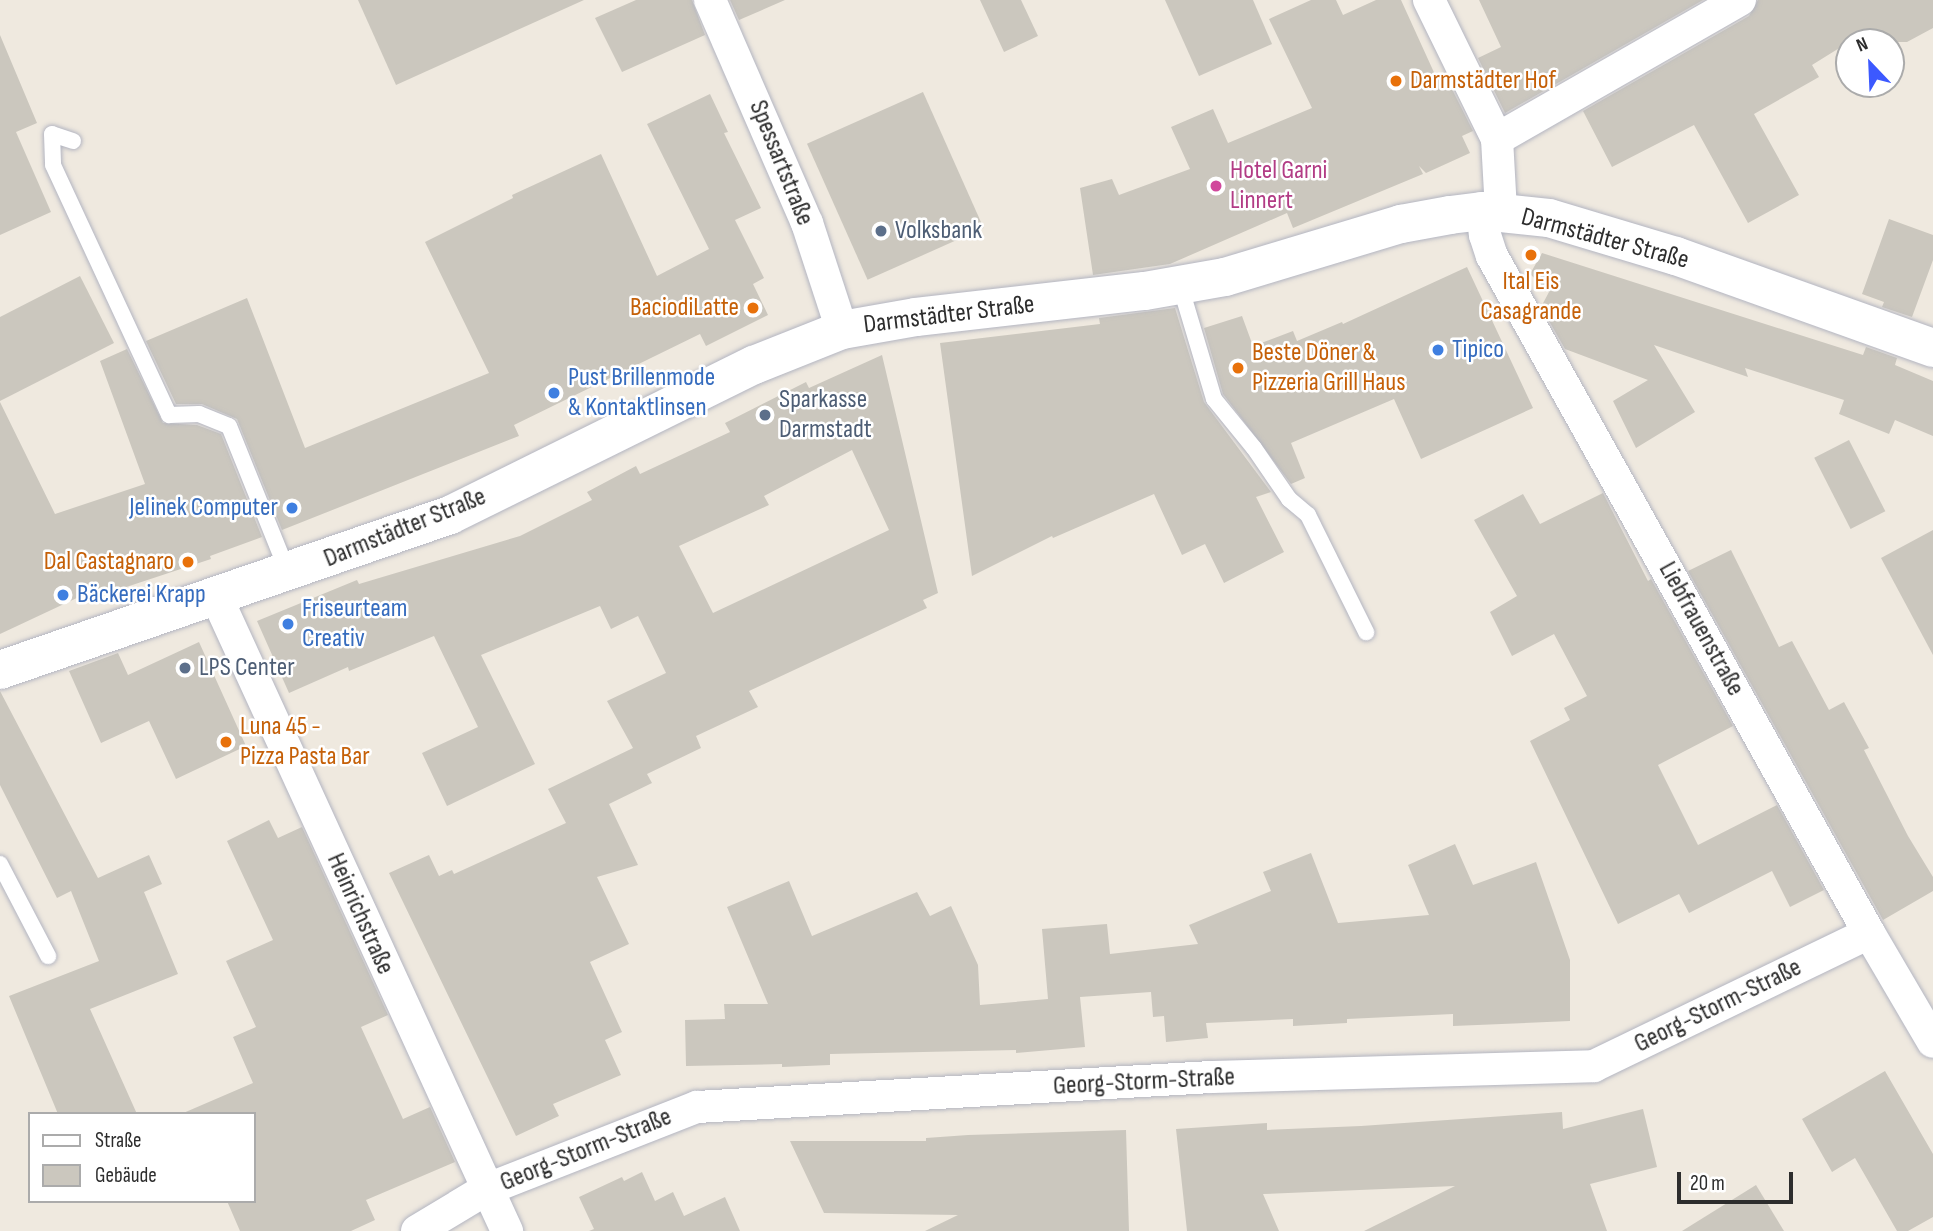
<!DOCTYPE html>
<meta charset="utf-8">
<style>
body{margin:0}
#map{position:relative;width:1933px;height:1231px;overflow:hidden;background:#efe9df;font-family:"Sofia Sans Condensed",sans-serif}
div>[style]{position:absolute}
[style*='--x']{left:calc(var(--x)*1px);top:calc(var(--y)*1px);width:calc(var(--w)*1px);rotate:calc(var(--a)*1deg)}
.building>*{inset:0;background:#cbc7be;transform-origin:0 0}
.roads{filter:drop-shadow(0 0 2px #b3b5c1) drop-shadow(0 0 2px #b3b5c1)}
.service>*{height:16px;margin:-8px;padding:0 8px;transform-origin:8px;border-radius:8px;background:#fff}
.minor>*{height:32px;margin:-16px;padding:0 16px;transform-origin:16px;border-radius:16px;background:#fff}
.tertiary>*{height:38px;margin:-19px;padding:0 19px;transform-origin:19px;border-radius:19px;background:#fff}
.dots>*{width:19px;height:19px;translate:-50% -50%;box-sizing:border-box;border:4px solid #fff;border-radius:50%}
span{translate:-50% -50%;white-space:nowrap;text-align:center;line-height:1.15;-webkit-text-stroke:5px #fff;paint-order:stroke}
.food-label{font-size:26px;color:#c56008}
.left{translate:0 -50%;text-align:left}
.right{translate:-100% -50%;text-align:right}
.street-label{font-size:26px;color:#2d2d2d}
.hotel-label{font-size:26px;color:#b23c85}
.service-label{font-size:26px;color:#4e5e75}
.shop-label{font-size:26px;color:#366cbe}
.legend{position:absolute;left:28px;top:1112px;width:228px;height:91px;box-sizing:border-box;background:#fff;border:2px solid #ababab;margin:0;padding:9px 12px;list-style:none;font-size:21px;color:#2d2d2d}
.legend li{display:flex;align-items:center;gap:14px;height:35px}
.legend b{width:35px;border:2px solid #ababab}
.north{position:absolute;left:1835px;top:28px;width:70px;height:70px;box-sizing:border-box;background:#fff;border:2px solid #ababab;border-radius:50%;rotate:337deg;font-size:19px;font-weight:700;line-height:28px;text-align:center;color:#2d2d2d}
.north::after{content:'';display:block;margin:auto;width:24px;height:32px;background:#3c59ff;clip-path:polygon(50% 0,100% 100%,50% 72%,0 100%)}
.scale{position:absolute;left:1677px;top:1172px;width:116px;height:32px;box-sizing:border-box;border:4px solid #2d2d2d;border-top:0;padding-left:9px;font-size:21px;line-height:24px;white-space:nowrap;color:#2d2d2d;-webkit-text-stroke:5px #fff;paint-order:stroke}
</style>
<div id="map">
<div class="building">
<div style="clip-path:polygon(358px 0,584px 0,396px 85px)"></div>
<div style="clip-path:polygon(636px 0,692px 0,705px 35px,622px 72px,595px 18px)"></div>
<div style="clip-path:polygon(730px 0,785px 0,739px 20px)"></div>
<div style="clip-path:polygon(980px 0,1021px 0,1038px 36px,1004px 52px)"></div>
<div style="clip-path:polygon(1165px 0,1253px 0,1272px 44px,1199px 76px)"></div>
<div style="clip-path:polygon(1311px 0,1336px 0,1343px 15px,1376px 0,1401px 0,1437px 79px,1445px 75px,1473px 131px,1462px 136px,1470px 153px,1426px 173px,1419px 166px,1423px 174px,1293px 228px,1287px 213px,1170px 264px,1093px 275px,1080px 188px,1112px 179px,1119px 195px,1190px 169px,1171px 127px,1213px 109px,1228px 143px,1312px 108px,1269px 19px)"></div>
<div style="clip-path:polygon(1479px 0,1703px 0,1505px 113px,1478px 58px,1501px 47px)"></div>
<div style="clip-path:polygon(1758px 0,1933px 0,1933px 28px,1907px 42px,1849px 42px,1812px 65px,1819px 77px,1754px 114px,1799px 195px,1748px 223px,1694px 125px,1612px 167px,1583px 111px,1749px 16px)"></div>
<div style="clip-path:polygon(0 35px,37px 123px,16px 132px,51px 212px,0 235px)"></div>
<div style="left:923px;top:92px;width:149px;height:127px;rotate:66deg"></div>
<div style="clip-path:polygon(710px 94px,728px 132px,724px 133px,761px 208px,735px 220px,764px 278px,753px 284px,768px 315px,706px 346px,700px 334px,514px 425px,519px 436px,282px 530px,237px 419px,202px 404px,176px 404px,146px 341px,247px 298px,305px 448px,489px 373px,425px 242px,513px 198px,512px 195px,601px 154px,657px 276px,709px 249px,647px 124px)"></div>
<div style="clip-path:polygon(1889px 219px,1933px 235px,1933px 260px,1912px 317px,1882px 307px,1884px 302px,1862px 294px)"></div>
<div style="clip-path:polygon(1542px 253px,1863px 355px,1866px 347px,1897px 358px,1895px 365px,1933px 381px,1933px 436px,1895px 420px,1889px 434px,1839px 414px,1844px 400px,1745px 368px,1748px 377px,1654px 345px,1695px 412px,1636px 448px,1613px 401px,1648px 380px,1565px 349px,1541px 307px,1549px 292px,1530px 274px)"></div>
<div style="clip-path:polygon(1467px 267px,1533px 408px,1421px 459px,1394px 399px,1291px 443px,1305px 478px,1291px 484px,1223px 394px,1204px 328px,1242px 316px,1253px 346px,1293px 331px,1297px 341px,1342px 322px,1343px 324px)"></div>
<div style="clip-path:polygon(80px 276px,114px 343px,0 401px,0 317px)"></div>
<div style="clip-path:polygon(1175px 308px,1204px 402px,1271px 492px,1256px 497px,1284px 552px,1224px 583px,1205px 544px,1182px 555px,1154px 494px,1053px 538px,1052px 536px,972px 576px,940px 343px,1100px 324px,1099px 318px)"></div>
<div style="clip-path:polygon(127px 349px,163px 423px,197px 425px,221px 434px,262px 537px,210px 556px,211px 559px,99px 596px,96px 589px,0 634px,0 402px,55px 514px,145px 484px,100px 361px)"></div>
<div style="clip-path:polygon(evenodd,882px 355px,938px 593px,923px 600px,927px 608px,749px 691px,758px 707px,696px 736px,701px 748px,647px 774px,652px 783px,609px 804px,638px 865px,597px 877px,629px 944px,590px 962px,622px 1032px,605px 1040px,621px 1075px,553px 1104px,559px 1116px,516px 1136px,389px 873px,429px 855px,439px 876px,452px 870px,454px 874px,566px 823px,548px 789px,633px 748px,607px 701px,666px 673px,638px 616px,611px 629px,600px 606px,481px 655px,535px 764px,447px 806px,422px 753px,478px 727px,434px 636px,349px 671px,348px 667px,289px 693px,257px 621px,357px 580px,359px 584px,520px 536px,592px 500px,587px 492px,636px 466px,640px 474px,730px 432px,725px 423px,806px 382px,809px 388px,882px 355px,852px 450px,889px 530px,713px 613px,679px 546px,769px 505px,764px 496px,852px 450px)"></div>
<div style="left:1849px;top:440px;width:80px;height:39px;rotate:63deg"></div>
<div style="clip-path:polygon(1603px 493px,1648px 581px,1651px 579px,1733px 726px,1658px 765px,1698px 845px,1777px 805px,1824px 890px,1790px 907px,1772px 871px,1689px 913px,1679px 894px,1618px 924px,1530px 741px,1570px 720px,1564px 708px,1587px 696px,1554px 634px,1512px 656px,1490px 612px,1517px 596px,1474px 520px,1523px 494px,1540px 524px)"></div>
<div style="clip-path:polygon(1933px 530px,1933px 655px,1881px 558px)"></div>
<div style="clip-path:polygon(1731px 550px,1779px 647px,1792px 641px,1829px 710px,1844px 702px,1869px 748px,1864px 750px,1908px 836px,1933px 877px,1933px 891px,1883px 920px,1688px 571px)"></div>
<div style="clip-path:polygon(199px 642px,246px 746px,176px 779px,149px 721px,101px 743px,69px 671px,118px 653px,128px 675px)"></div>
<div style="clip-path:polygon(0 691px,98px 878px,149px 855px,162px 884px,144px 892px,178px 974px,90px 1009px,137px 1114px,58px 1114px,9px 996px,99px 961px,71px 891px,57px 898px,0 785px)"></div>
<div style="clip-path:polygon(269px 820px,278px 838px,302px 827px,388px 1015px,361px 1027px,403px 1119px,430px 1107px,455px 1162px,366px 1200px,375px 1220px,351px 1231px,240px 1231px,227px 1201px,254px 1201px,254px 1114px,181px 1114px,253px 1083px,233px 1037px,256px 1027px,226px 961px,273px 940px,227px 841px)"></div>
<div style="clip-path:polygon(1455px 844px,1473px 885px,1536px 862px,1570px 960px,1570px 1021px,1453px 1026px,1453px 1014px,1347px 1019px,1347px 1023px,1293px 1026px,1293px 1019px,1206px 1023px,1208px 1038px,1166px 1042px,1164px 1016px,1153px 1017px,1151px 992px,1080px 997px,1085px 1047px,1016px 1053px,1016px 1050px,830px 1054px,830px 1065px,782px 1067px,782px 1064px,686px 1066px,685px 1020px,725px 1019px,724px 1004px,768px 1004px,727px 907px,789px 881px,812px 936px,917px 892px,930px 916px,951px 906px,978px 965px,980px 1005px,1048px 999px,1042px 929px,1107px 924px,1110px 954px,1198px 944px,1189px 925px,1271px 891px,1263px 872px,1311px 853px,1338px 923px,1429px 915px,1408px 865px)"></div>
<div style="clip-path:polygon(1885px 1071px,1933px 1154px,1933px 1217px,1908px 1231px,1897px 1231px,1855px 1158px,1832px 1172px,1802px 1119px)"></div>
<div style="clip-path:polygon(1643px 1109px,1657px 1167px,1590px 1184px,1607px 1231px,1364px 1231px,1455px 1186px,1263px 1194px,1279px 1231px,1187px 1231px,1176px 1129px,1267px 1123px,1267px 1130px,1361px 1126px,1562px 1112px,1563px 1129px)"></div>
<div style="clip-path:polygon(1126px 1130px,1129px 1231px,925px 1231px,958px 1215px,824px 1213px,790px 1141px,926px 1141px,926px 1138px,968px 1135px)"></div>
<div style="clip-path:polygon(642px 1172px,655px 1201px,673px 1192px,684px 1216px,725px 1197px,740px 1231px,589px 1231px,594px 1229px,579px 1197px,622px 1177px,624px 1181px)"></div>
<div style="clip-path:polygon(1756px 1185px,1784px 1231px,1682px 1231px)"></div>
</div>
<div class="roads">
<div class="service">
<div style="--x:73;--y:141;--w:22;--a:-162"></div>
<div style="--x:52;--y:134;--w:31;--a:88"></div>
<div style="--x:53;--y:165;--w:276;--a:65.1"></div>
<div style="--x:169;--y:415;--w:30;--a:-2"></div>
<div style="--x:199;--y:414;--w:32;--a:22"></div>
<div style="--x:229;--y:426;--w:158;--a:68.1"></div>
<div style="--x:1180;--y:285;--w:119;--a:73.4"></div>
<div style="--x:1214;--y:399;--w:63;--a:50.8"></div>
<div style="--x:1254;--y:448;--w:62;--a:55.5"></div>
<div style="--x:1289;--y:499;--w:25;--a:40"></div>
<div style="--x:1308;--y:515;--w:131;--a:63.6"></div>
<div style="--x:0;--y:864;--w:104;--a:62.4"></div>
</div>
<div class="minor">
<div style="--x:710;--y:0;--w:243;--a:66.5"></div>
<div style="--x:807;--y:223;--w:113;--a:71.9"></div>
<div style="--x:1429;--y:0;--w:155;--a:63.9"></div>
<div style="--x:1497;--y:139;--w:72;--a:86.8"></div>
<div style="--x:1497;--y:139;--w:280;--a:-29.8"></div>
<div style="--x:1482;--y:211;--w:24;--a:83"></div>
<div style="--x:1485;--y:235;--w:22;--a:72"></div>
<div style="--x:1492;--y:256;--w:775;--a:60.89"></div>
<div style="--x:1869;--y:933;--w:126;--a:59.6"></div>
<div style="--x:216;--y:596;--w:699;--a:65.38"></div>
<div style="--x:417;--y:1231;--w:79;--a:-31.1"></div>
<div style="--x:485;--y:1190;--w:228;--a:-21.4"></div>
<div style="--x:697;--y:1107;--w:515;--a:-3.34"></div>
<div style="--x:1211;--y:1077;--w:383;--a:-1.6"></div>
<div style="--x:1594;--y:1066;--w:305;--a:-25.8"></div>
</div>
<div class="tertiary">
<div style="--x:0;--y:670;--w:476;--a:-19"></div>
<div style="--x:450;--y:515;--w:339;--a:-26.3"></div>
<div style="--x:754;--y:365;--w:95;--a:-21.7"></div>
<div style="--x:842;--y:330;--w:75;--a:-10"></div>
<div style="--x:916;--y:317;--w:230;--a:-6.5"></div>
<div style="--x:1145;--y:291;--w:81;--a:-9.9"></div>
<div style="--x:1225;--y:277;--w:184;--a:-16.8"></div>
<div style="--x:1401;--y:224;--w:50;--a:-10.4"></div>
<div style="--x:1450;--y:215;--w:32;--a:-7"></div>
<div style="--x:1482;--y:211;--w:67;--a:6"></div>
<div style="--x:1549;--y:218;--w:133;--a:16.7"></div>
<div style="--x:1676;--y:256;--w:273;--a:19.7"></div>
</div>
</div>
<div class="dots">
<div style="left:1396px;top:81px;background:#e8710a"></div>
<div style="left:1216px;top:186px;background:#d1479c"></div>
<div style="left:881px;top:231px;background:#5c6f8a"></div>
<div style="left:1531px;top:255px;background:#e8710a"></div>
<div style="left:753px;top:308px;background:#e8710a"></div>
<div style="left:1438px;top:350px;background:#3f7fe0"></div>
<div style="left:1238px;top:368px;background:#e8710a"></div>
<div style="left:554px;top:393px;background:#3f7fe0"></div>
<div style="left:765px;top:415px;background:#5c6f8a"></div>
<div style="left:292px;top:508px;background:#3f7fe0"></div>
<div style="left:188px;top:562px;background:#e8710a"></div>
<div style="left:63px;top:595px;background:#3f7fe0"></div>
<div style="left:288px;top:624px;background:#3f7fe0"></div>
<div style="left:185px;top:668px;background:#5c6f8a"></div>
<div style="left:226px;top:742px;background:#e8710a"></div>
</div>
<div class="food-label">
<span class="left" style="left:1410px;top:81px">Darmstädter Hof</span>
<span style="left:1531px;top:297px">Ital Eis<br>Casagrande</span>
<span class="right" style="left:739px;top:308px">BaciodiLatte</span>
<span class="left" style="left:1252px;top:368px">Beste Döner &amp;<br>Pizzeria Grill Haus</span>
<span class="right" style="left:174px;top:562px">Dal Castagnaro</span>
<span class="left" style="left:240px;top:742px">Luna 45 -<br>Pizza Pasta Bar</span>
</div>
<div class="street-label">
<span style="left:781px;top:163px;rotate:68deg">Spessartstraße</span>
<span style="left:1605px;top:239px;rotate:15deg">Darmstädter Straße</span>
<span style="left:949px;top:315px;rotate:-7deg">Darmstädter Straße</span>
<span style="left:405px;top:528px;rotate:-22deg">Darmstädter Straße</span>
<span style="left:1701px;top:629px;rotate:61deg">Liebfrauenstraße</span>
<span style="left:360px;top:914px;rotate:66deg">Heinrichstraße</span>
<span style="left:1718px;top:1006px;rotate:-26deg">Georg-Storm-Straße</span>
<span style="left:1144px;top:1082px;rotate:-3deg">Georg-Storm-Straße</span>
<span style="left:586px;top:1150px;rotate:-22deg">Georg-Storm-Straße</span>
</div>
<div class="hotel-label">
<span class="left" style="left:1230px;top:186px">Hotel Garni<br>Linnert</span>
</div>
<div class="service-label">
<span class="left" style="left:895px;top:231px">Volksbank</span>
<span class="left" style="left:779px;top:415px">Sparkasse<br>Darmstadt</span>
<span class="left" style="left:199px;top:668px">LPS Center</span>
</div>
<div class="shop-label">
<span class="left" style="left:1452px;top:350px">Tipico</span>
<span class="left" style="left:568px;top:393px">Pust Brillenmode<br>&amp; Kontaktlinsen</span>
<span class="right" style="left:278px;top:508px">Jelinek Computer</span>
<span class="left" style="left:77px;top:595px">Bäckerei Krapp</span>
<span class="left" style="left:302px;top:624px">Friseurteam<br>Creativ</span>
</div>
<ul class="legend">
<li><b style="height:9px;background:#fff"></b>Straße</li>
<li><b style="height:19px;background:#cbc7be"></b>Gebäude</li>
</ul>
<div class="north">N</div>
<div class="scale">20 m</div>
</div>
